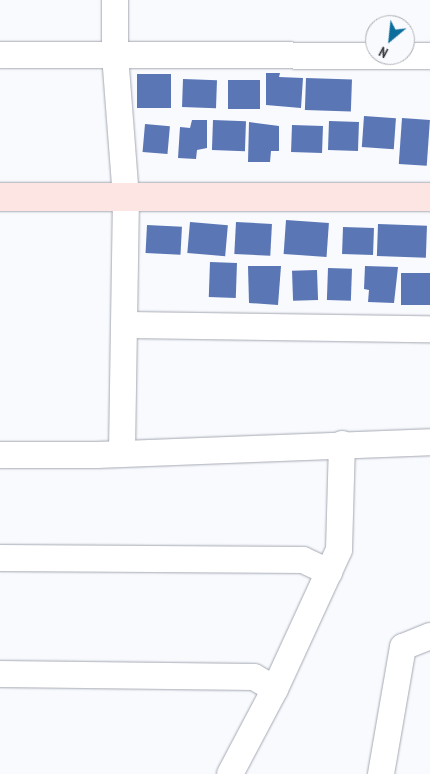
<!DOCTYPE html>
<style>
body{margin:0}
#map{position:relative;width:430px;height:774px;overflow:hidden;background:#f8fafe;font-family:"PT Sans Narrow",sans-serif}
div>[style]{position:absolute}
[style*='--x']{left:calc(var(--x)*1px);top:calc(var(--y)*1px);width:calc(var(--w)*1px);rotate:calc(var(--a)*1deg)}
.building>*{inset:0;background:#5a76b5;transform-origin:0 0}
.roads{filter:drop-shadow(0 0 1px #a4a8b1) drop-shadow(0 0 1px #a4a8b1)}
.street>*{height:26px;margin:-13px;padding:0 13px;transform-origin:13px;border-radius:13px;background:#fff}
.secondary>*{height:28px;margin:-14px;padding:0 14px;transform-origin:14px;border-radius:14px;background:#fde5e3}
span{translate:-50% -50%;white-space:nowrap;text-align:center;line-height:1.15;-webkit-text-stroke:5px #f8fafe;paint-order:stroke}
.north{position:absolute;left:365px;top:15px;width:50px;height:50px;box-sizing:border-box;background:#f8fafe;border:1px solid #aaacb0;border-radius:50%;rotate:208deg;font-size:14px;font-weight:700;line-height:20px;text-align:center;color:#35373b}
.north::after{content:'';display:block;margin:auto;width:18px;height:22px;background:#0a6d9b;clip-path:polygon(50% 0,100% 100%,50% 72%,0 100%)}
</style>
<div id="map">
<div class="building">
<div style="clip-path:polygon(266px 73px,280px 73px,279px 77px,303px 78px,301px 108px,266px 105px)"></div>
<div style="left:171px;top:74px;width:34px;height:34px;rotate:90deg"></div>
<div style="left:306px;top:78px;width:46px;height:32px;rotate:2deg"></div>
<div style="left:183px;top:79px;width:34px;height:28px;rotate:2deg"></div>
<div style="left:228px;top:80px;width:32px;height:29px"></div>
<div style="left:364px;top:116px;width:32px;height:31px;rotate:4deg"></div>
<div style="left:402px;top:118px;width:28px;height:46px;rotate:4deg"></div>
<div style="clip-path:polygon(192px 120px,207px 120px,207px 148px,197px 150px,196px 159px,178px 158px,180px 127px,190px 128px)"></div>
<div style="left:213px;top:120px;width:33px;height:30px;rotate:2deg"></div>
<div style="left:329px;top:121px;width:30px;height:29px;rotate:2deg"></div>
<div style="clip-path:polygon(249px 122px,279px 126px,279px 151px,271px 151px,270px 162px,248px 162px)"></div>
<div style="left:145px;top:124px;width:25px;height:28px;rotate:5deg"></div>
<div style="left:292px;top:125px;width:31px;height:27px;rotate:2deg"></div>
<div style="left:286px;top:220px;width:43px;height:34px;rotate:4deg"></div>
<div style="left:190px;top:222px;width:38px;height:31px;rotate:5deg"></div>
<div style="left:236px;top:222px;width:36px;height:32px;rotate:3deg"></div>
<div style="left:378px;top:224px;width:49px;height:32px;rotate:2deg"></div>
<div style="left:147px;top:225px;width:35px;height:28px;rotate:3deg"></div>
<div style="left:343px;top:227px;width:31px;height:27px;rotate:2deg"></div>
<div style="left:210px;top:262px;width:27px;height:35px;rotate:2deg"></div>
<div style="clip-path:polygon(248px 266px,281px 266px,278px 305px,249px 303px)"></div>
<div style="clip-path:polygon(365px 266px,398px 267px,394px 303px,368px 302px,369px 290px,364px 289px)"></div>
<div style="left:328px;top:268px;width:24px;height:32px;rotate:2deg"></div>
<div style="left:317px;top:270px;width:30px;height:25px;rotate:88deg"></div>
<div style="left:401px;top:273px;width:29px;height:32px"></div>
</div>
<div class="roads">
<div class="street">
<div style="--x:115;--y:0;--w:55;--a:90"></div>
<div style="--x:115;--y:55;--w:142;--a:85.6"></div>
<div style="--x:126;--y:197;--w:256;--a:90.9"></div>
<div style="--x:0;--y:55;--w:430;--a:0.1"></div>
<div style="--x:125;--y:325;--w:305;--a:0.8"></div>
<div style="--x:0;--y:455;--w:97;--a:0"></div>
<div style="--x:97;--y:455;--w:333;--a:-2.2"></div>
<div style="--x:0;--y:558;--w:303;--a:0.4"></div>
<div style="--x:303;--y:560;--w:29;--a:25"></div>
<div style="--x:0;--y:674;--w:254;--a:0.7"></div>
<div style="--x:254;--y:677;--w:24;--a:30"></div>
<div style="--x:230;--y:774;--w:96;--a:-62.1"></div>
<div style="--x:275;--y:689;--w:153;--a:-65.3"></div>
<div style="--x:339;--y:550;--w:106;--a:-88.4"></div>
<div style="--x:381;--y:774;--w:129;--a:-80.2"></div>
<div style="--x:403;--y:647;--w:29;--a:-22"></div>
</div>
<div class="secondary">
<div style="--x:0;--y:197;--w:430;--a:0"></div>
</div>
</div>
<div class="north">N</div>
</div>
